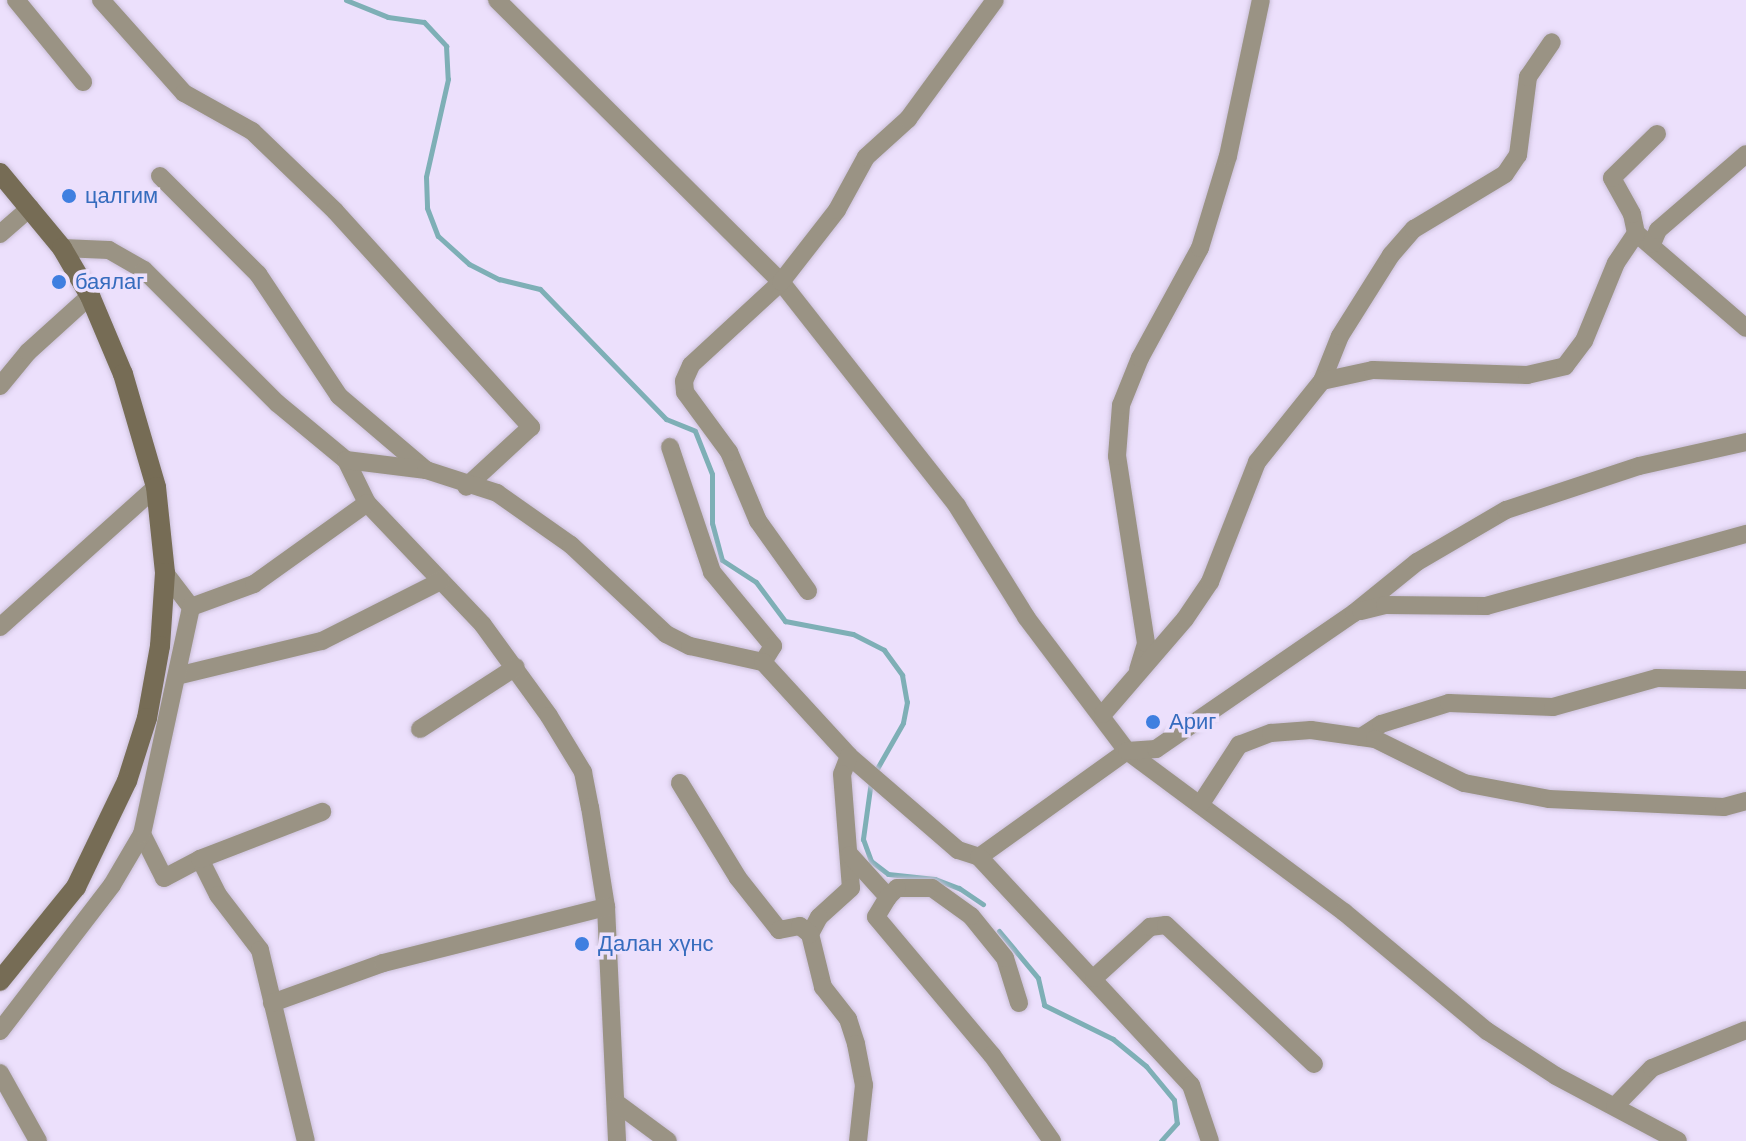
<!DOCTYPE html>
<meta charset="utf-8">
<style>
body{margin:0}
#map{position:relative;width:1746px;height:1141px;overflow:hidden;background:#ece0fc;font-family:Arial,sans-serif}
div>[style]{position:absolute}
[style*='--x']{left:calc(var(--x)*1px);top:calc(var(--y)*1px);width:calc(var(--w)*1px);rotate:calc(var(--a)*1deg)}
.stream>*{height:5px;margin:-2.5px;padding:0 2.5px;transform-origin:2.5px;border-radius:2.5px;background:#7eafb6}
.roads{filter:drop-shadow(0 0 2px #cabfd8) drop-shadow(0 0 2px #cabfd8)}
.street>*{height:18px;margin:-9px;padding:0 9px;transform-origin:9px;border-radius:9px;background:#9a9384}
.secondary>*{height:20px;margin:-10px;padding:0 10px;transform-origin:10px;border-radius:10px;background:#766c55}
.dots>*{width:22px;height:22px;translate:-50% -50%;box-sizing:border-box;border:4px solid #ece0fc;border-radius:50%}
span{translate:-50% -50%;white-space:nowrap;text-align:center;line-height:1.15;-webkit-text-stroke:7px #ece0fc;paint-order:stroke}
.shop-label{font-size:22px;color:#366cbe}
.left{translate:0 -50%;text-align:left}
</style>
<div id="map">
<div class="stream">
<div style="--x:346;--y:0;--w:45;--a:22"></div>
<div style="--x:388;--y:17;--w:36;--a:8"></div>
<div style="--x:424;--y:22;--w:33;--a:47"></div>
<div style="--x:446;--y:46;--w:33;--a:87"></div>
<div style="--x:448;--y:79;--w:100;--a:102.7"></div>
<div style="--x:426;--y:177;--w:31;--a:88"></div>
<div style="--x:427;--y:208;--w:30;--a:69"></div>
<div style="--x:438;--y:236;--w:42;--a:42.1"></div>
<div style="--x:469;--y:264;--w:34;--a:27"></div>
<div style="--x:499;--y:279;--w:42;--a:13.7"></div>
<div style="--x:540;--y:289;--w:181;--a:45.9"></div>
<div style="--x:666;--y:419;--w:31;--a:22"></div>
<div style="--x:695;--y:431;--w:46;--a:68.4"></div>
<div style="--x:712;--y:474;--w:49;--a:90"></div>
<div style="--x:712;--y:523;--w:38;--a:75"></div>
<div style="--x:722;--y:560;--w:40;--a:32.9"></div>
<div style="--x:756;--y:582;--w:49;--a:53.4"></div>
<div style="--x:785;--y:621;--w:69;--a:10.8"></div>
<div style="--x:853;--y:634;--w:35;--a:27"></div>
<div style="--x:884;--y:650;--w:31;--a:54"></div>
<div style="--x:902;--y:675;--w:27;--a:80"></div>
<div style="--x:907;--y:702;--w:21;--a:101"></div>
<div style="--x:903;--y:723;--w:56;--a:119.7"></div>
<div style="--x:871;--y:781;--w:59;--a:97.9"></div>
<div style="--x:863;--y:839;--w:23;--a:70"></div>
<div style="--x:871;--y:861;--w:21;--a:37"></div>
<div style="--x:888;--y:874;--w:47;--a:6.1"></div>
<div style="--x:935;--y:879;--w:26;--a:21"></div>
<div style="--x:959;--y:888;--w:29;--a:34"></div>
<div style="--x:999;--y:931;--w:61;--a:50.3"></div>
<div style="--x:1038;--y:978;--w:28;--a:77"></div>
<div style="--x:1044;--y:1005;--w:77;--a:26.2"></div>
<div style="--x:1113;--y:1039;--w:43;--a:39.3"></div>
<div style="--x:1146;--y:1066;--w:44;--a:50.5"></div>
<div style="--x:1174;--y:1100;--w:23;--a:83"></div>
<div style="--x:1177;--y:1123;--w:24;--a:132"></div>
</div>
<div class="roads">
<div class="street">
<div style="--x:16;--y:0;--w:106;--a:50.7"></div>
<div style="--x:101;--y:0;--w:125;--a:48.3"></div>
<div style="--x:184;--y:93;--w:78;--a:29.2"></div>
<div style="--x:252;--y:131;--w:115;--a:43.9"></div>
<div style="--x:335;--y:211;--w:292;--a:47.8"></div>
<div style="--x:531;--y:427;--w:88;--a:137.3"></div>
<div style="--x:497;--y:0;--w:400;--a:44.8"></div>
<div style="--x:781;--y:282;--w:285;--a:51.8"></div>
<div style="--x:957;--y:506;--w:131;--a:58.1"></div>
<div style="--x:1026;--y:617;--w:168;--a:53"></div>
<div style="--x:1127;--y:751;--w:270;--a:36.6"></div>
<div style="--x:1344;--y:912;--w:186;--a:39.8"></div>
<div style="--x:1487;--y:1031;--w:82;--a:33.1"></div>
<div style="--x:1556;--y:1076;--w:138;--a:28"></div>
<div style="--x:160;--y:176;--w:139;--a:45"></div>
<div style="--x:258;--y:274;--w:146;--a:56.4"></div>
<div style="--x:339;--y:396;--w:114;--a:40.4"></div>
<div style="--x:1636;--y:233;--w:145;--a:40.8"></div>
<div style="--x:0;--y:234;--w:40;--a:-41"></div>
<div style="--x:1652;--y:244;--w:15;--a:-67"></div>
<div style="--x:1658;--y:230;--w:116;--a:-40.8"></div>
<div style="--x:62;--y:248;--w:47;--a:2.4"></div>
<div style="--x:109;--y:250;--w:40;--a:29.7"></div>
<div style="--x:144;--y:270;--w:188;--a:45"></div>
<div style="--x:277;--y:403;--w:89;--a:39.6"></div>
<div style="--x:346;--y:460;--w:48;--a:64"></div>
<div style="--x:367;--y:503;--w:168;--a:46.4"></div>
<div style="--x:483;--y:625;--w:112;--a:54"></div>
<div style="--x:549;--y:716;--w:66;--a:58.7"></div>
<div style="--x:583;--y:772;--w:36;--a:79"></div>
<div style="--x:590;--y:807;--w:101;--a:80.9"></div>
<div style="--x:606;--y:907;--w:234;--a:87.3"></div>
<div style="--x:1322;--y:381;--w:48;--a:-68.2"></div>
<div style="--x:1340;--y:336;--w:96;--a:-57.8"></div>
<div style="--x:1391;--y:255;--w:35;--a:-49"></div>
<div style="--x:1414;--y:229;--w:106;--a:-31.1"></div>
<div style="--x:1505;--y:174;--w:23;--a:-56"></div>
<div style="--x:1518;--y:155;--w:79;--a:-82.7"></div>
<div style="--x:1528;--y:77;--w:42;--a:-55.6"></div>
<div style="--x:0;--y:386;--w:44;--a:-50.5"></div>
<div style="--x:28;--y:352;--w:84;--a:-42.1"></div>
<div style="--x:670;--y:447;--w:132;--a:71.4"></div>
<div style="--x:712;--y:572;--w:96;--a:50.5"></div>
<div style="--x:773;--y:646;--w:19;--a:122"></div>
<div style="--x:346;--y:460;--w:81;--a:7.1"></div>
<div style="--x:426;--y:470;--w:75;--a:17.9"></div>
<div style="--x:497;--y:493;--w:90;--a:35.1"></div>
<div style="--x:571;--y:545;--w:130;--a:43.1"></div>
<div style="--x:666;--y:634;--w:27;--a:27"></div>
<div style="--x:690;--y:646;--w:75;--a:12.4"></div>
<div style="--x:763;--y:662;--w:127;--a:47.5"></div>
<div style="--x:849;--y:756;--w:144;--a:40.8"></div>
<div style="--x:958;--y:850;--w:22;--a:18"></div>
<div style="--x:979;--y:857;--w:182;--a:-35.6"></div>
<div style="--x:1127;--y:751;--w:29;--a:-4"></div>
<div style="--x:1156;--y:749;--w:240;--a:-34.5"></div>
<div style="--x:1354;--y:613;--w:81;--a:-39"></div>
<div style="--x:1417;--y:562;--w:103;--a:-30.3"></div>
<div style="--x:1506;--y:510;--w:140;--a:-18.3"></div>
<div style="--x:1639;--y:466;--w:110;--a:-12.6"></div>
<div style="--x:165;--y:573;--w:43;--a:52.6"></div>
<div style="--x:808;--y:591;--w:86;--a:-125.5"></div>
<div style="--x:758;--y:521;--w:75;--a:-112.8"></div>
<div style="--x:729;--y:452;--w:74;--a:-126.3"></div>
<div style="--x:685;--y:392;--w:11;--a:-95"></div>
<div style="--x:684;--y:381;--w:17;--a:-66"></div>
<div style="--x:691;--y:365;--w:122;--a:-42.7"></div>
<div style="--x:781;--y:282;--w:91;--a:-52.1"></div>
<div style="--x:837;--y:210;--w:60;--a:-61.3"></div>
<div style="--x:866;--y:157;--w:57;--a:-42.1"></div>
<div style="--x:908;--y:119;--w:147;--a:-53.8"></div>
<div style="--x:1361;--y:611;--w:25;--a:-14"></div>
<div style="--x:1385;--y:605;--w:101;--a:0.6"></div>
<div style="--x:1486;--y:606;--w:270;--a:-15.5"></div>
<div style="--x:0;--y:627;--w:210;--a:-41.9"></div>
<div style="--x:1138;--y:670;--w:28;--a:-73"></div>
<div style="--x:1146;--y:643;--w:189;--a:-98.8"></div>
<div style="--x:1117;--y:456;--w:51;--a:-85.5"></div>
<div style="--x:1121;--y:405;--w:51;--a:-68"></div>
<div style="--x:1140;--y:358;--w:125;--a:-61.4"></div>
<div style="--x:1200;--y:248;--w:96;--a:-73.1"></div>
<div style="--x:1228;--y:156;--w:159;--a:-78.1"></div>
<div style="--x:177;--y:676;--w:149;--a:-13.6"></div>
<div style="--x:322;--y:641;--w:133;--a:-26.8"></div>
<div style="--x:1103;--y:714;--w:125;--a:-49.2"></div>
<div style="--x:1185;--y:619;--w:45;--a:-56"></div>
<div style="--x:1210;--y:582;--w:129;--a:-68.6"></div>
<div style="--x:1257;--y:462;--w:104;--a:-51.3"></div>
<div style="--x:1322;--y:381;--w:52;--a:-12.2"></div>
<div style="--x:1373;--y:370;--w:154;--a:1.9"></div>
<div style="--x:1527;--y:375;--w:39;--a:-13"></div>
<div style="--x:1565;--y:366;--w:31;--a:-53"></div>
<div style="--x:1584;--y:341;--w:84;--a:-67.7"></div>
<div style="--x:1616;--y:263;--w:36;--a:-56"></div>
<div style="--x:1636;--y:233;--w:19;--a:-102"></div>
<div style="--x:1632;--y:214;--w:41;--a:-119.1"></div>
<div style="--x:1612;--y:178;--w:63;--a:-44.4"></div>
<div style="--x:420;--y:729;--w:114;--a:-32.9"></div>
<div style="--x:1361;--y:737;--w:24;--a:-33"></div>
<div style="--x:1381;--y:724;--w:71;--a:-17.2"></div>
<div style="--x:1449;--y:703;--w:104;--a:2.2"></div>
<div style="--x:1553;--y:707;--w:108;--a:-15.6"></div>
<div style="--x:1657;--y:678;--w:89;--a:1.3"></div>
<div style="--x:849;--y:756;--w:19;--a:111"></div>
<div style="--x:842;--y:774;--w:114;--a:85.5"></div>
<div style="--x:851;--y:888;--w:43;--a:137.8"></div>
<div style="--x:819;--y:917;--w:19;--a:118"></div>
<div style="--x:810;--y:934;--w:55;--a:76.2"></div>
<div style="--x:823;--y:987;--w:41;--a:52"></div>
<div style="--x:848;--y:1019;--w:26;--a:72"></div>
<div style="--x:856;--y:1044;--w:42;--a:79"></div>
<div style="--x:864;--y:1085;--w:56;--a:96.1"></div>
<div style="--x:680;--y:783;--w:111;--a:58.6"></div>
<div style="--x:738;--y:878;--w:66;--a:51.7"></div>
<div style="--x:779;--y:930;--w:21;--a:-11"></div>
<div style="--x:800;--y:926;--w:13;--a:39"></div>
<div style="--x:1200;--y:805;--w:72;--a:-57"></div>
<div style="--x:1239;--y:745;--w:34;--a:-21"></div>
<div style="--x:1271;--y:733;--w:40;--a:-4.3"></div>
<div style="--x:1311;--y:730;--w:65;--a:8"></div>
<div style="--x:1375;--y:739;--w:99;--a:26.3"></div>
<div style="--x:1464;--y:783;--w:86;--a:10.7"></div>
<div style="--x:1549;--y:799;--w:175;--a:2.6"></div>
<div style="--x:1724;--y:807;--w:23;--a:-15"></div>
<div style="--x:142;--y:834;--w:49;--a:63.4"></div>
<div style="--x:164;--y:878;--w:41;--a:-27.8"></div>
<div style="--x:200;--y:859;--w:40;--a:63.4"></div>
<div style="--x:218;--y:895;--w:69;--a:52.6"></div>
<div style="--x:260;--y:950;--w:196;--a:76.5"></div>
<div style="--x:850;--y:855;--w:57;--a:47.9"></div>
<div style="--x:979;--y:857;--w:311;--a:47.1"></div>
<div style="--x:1191;--y:1085;--w:59;--a:71.3"></div>
<div style="--x:200;--y:859;--w:131;--a:-21.1"></div>
<div style="--x:1094;--y:978;--w:76;--a:-42.3"></div>
<div style="--x:1150;--y:927;--w:16;--a:-7"></div>
<div style="--x:1166;--y:925;--w:203;--a:43.2"></div>
<div style="--x:272;--y:1003;--w:118;--a:-19.8"></div>
<div style="--x:383;--y:963;--w:230;--a:-14.1"></div>
<div style="--x:1019;--y:1003;--w:47;--a:-107.3"></div>
<div style="--x:1005;--y:958;--w:54;--a:-129"></div>
<div style="--x:971;--y:916;--w:48;--a:-144.3"></div>
<div style="--x:932;--y:888;--w:35;--a:180"></div>
<div style="--x:897;--y:888;--w:13;--a:135"></div>
<div style="--x:888;--y:897;--w:23;--a:121"></div>
<div style="--x:876;--y:917;--w:180;--a:50"></div>
<div style="--x:992;--y:1055;--w:105;--a:55.1"></div>
<div style="--x:0;--y:1031;--w:184;--a:-52.5"></div>
<div style="--x:112;--y:885;--w:59;--a:-59.5"></div>
<div style="--x:142;--y:834;--w:232;--a:-77.8"></div>
<div style="--x:191;--y:607;--w:67;--a:-20.1"></div>
<div style="--x:254;--y:584;--w:139;--a:-35.6"></div>
<div style="--x:0;--y:1073;--w:78;--a:60.8"></div>
<div style="--x:618;--y:1104;--w:62;--a:36.5"></div>
<div style="--x:1615;--y:1106;--w:53;--a:-45.8"></div>
<div style="--x:1652;--y:1068;--w:101;--a:-22"></div>
</div>
<div class="secondary">
<div style="--x:0;--y:173;--w:97;--a:50.4"></div>
<div style="--x:62;--y:248;--w:56;--a:59.7"></div>
<div style="--x:90;--y:296;--w:85;--a:67.1"></div>
<div style="--x:123;--y:374;--w:118;--a:73.7"></div>
<div style="--x:156;--y:487;--w:86;--a:84"></div>
<div style="--x:165;--y:573;--w:73;--a:93.9"></div>
<div style="--x:160;--y:646;--w:73;--a:100.2"></div>
<div style="--x:147;--y:718;--w:66;--a:107.6"></div>
<div style="--x:127;--y:781;--w:118;--a:115.7"></div>
<div style="--x:76;--y:887;--w:121;--a:129"></div>
</div>
</div>
<div class="dots">
<div style="left:69px;top:196px;background:#3f7fe0"></div>
<div style="left:59px;top:282px;background:#3f7fe0"></div>
<div style="left:1153px;top:722px;background:#3f7fe0"></div>
<div style="left:582px;top:944px;background:#3f7fe0"></div>
</div>
<div class="shop-label">
<span class="left" style="left:85px;top:196px">цалгим</span>
<span class="left" style="left:75px;top:282px">баялаг</span>
<span class="left" style="left:1169px;top:722px">Ариг</span>
<span class="left" style="left:598px;top:944px">Далан хүнс</span>
</div>
</div>
